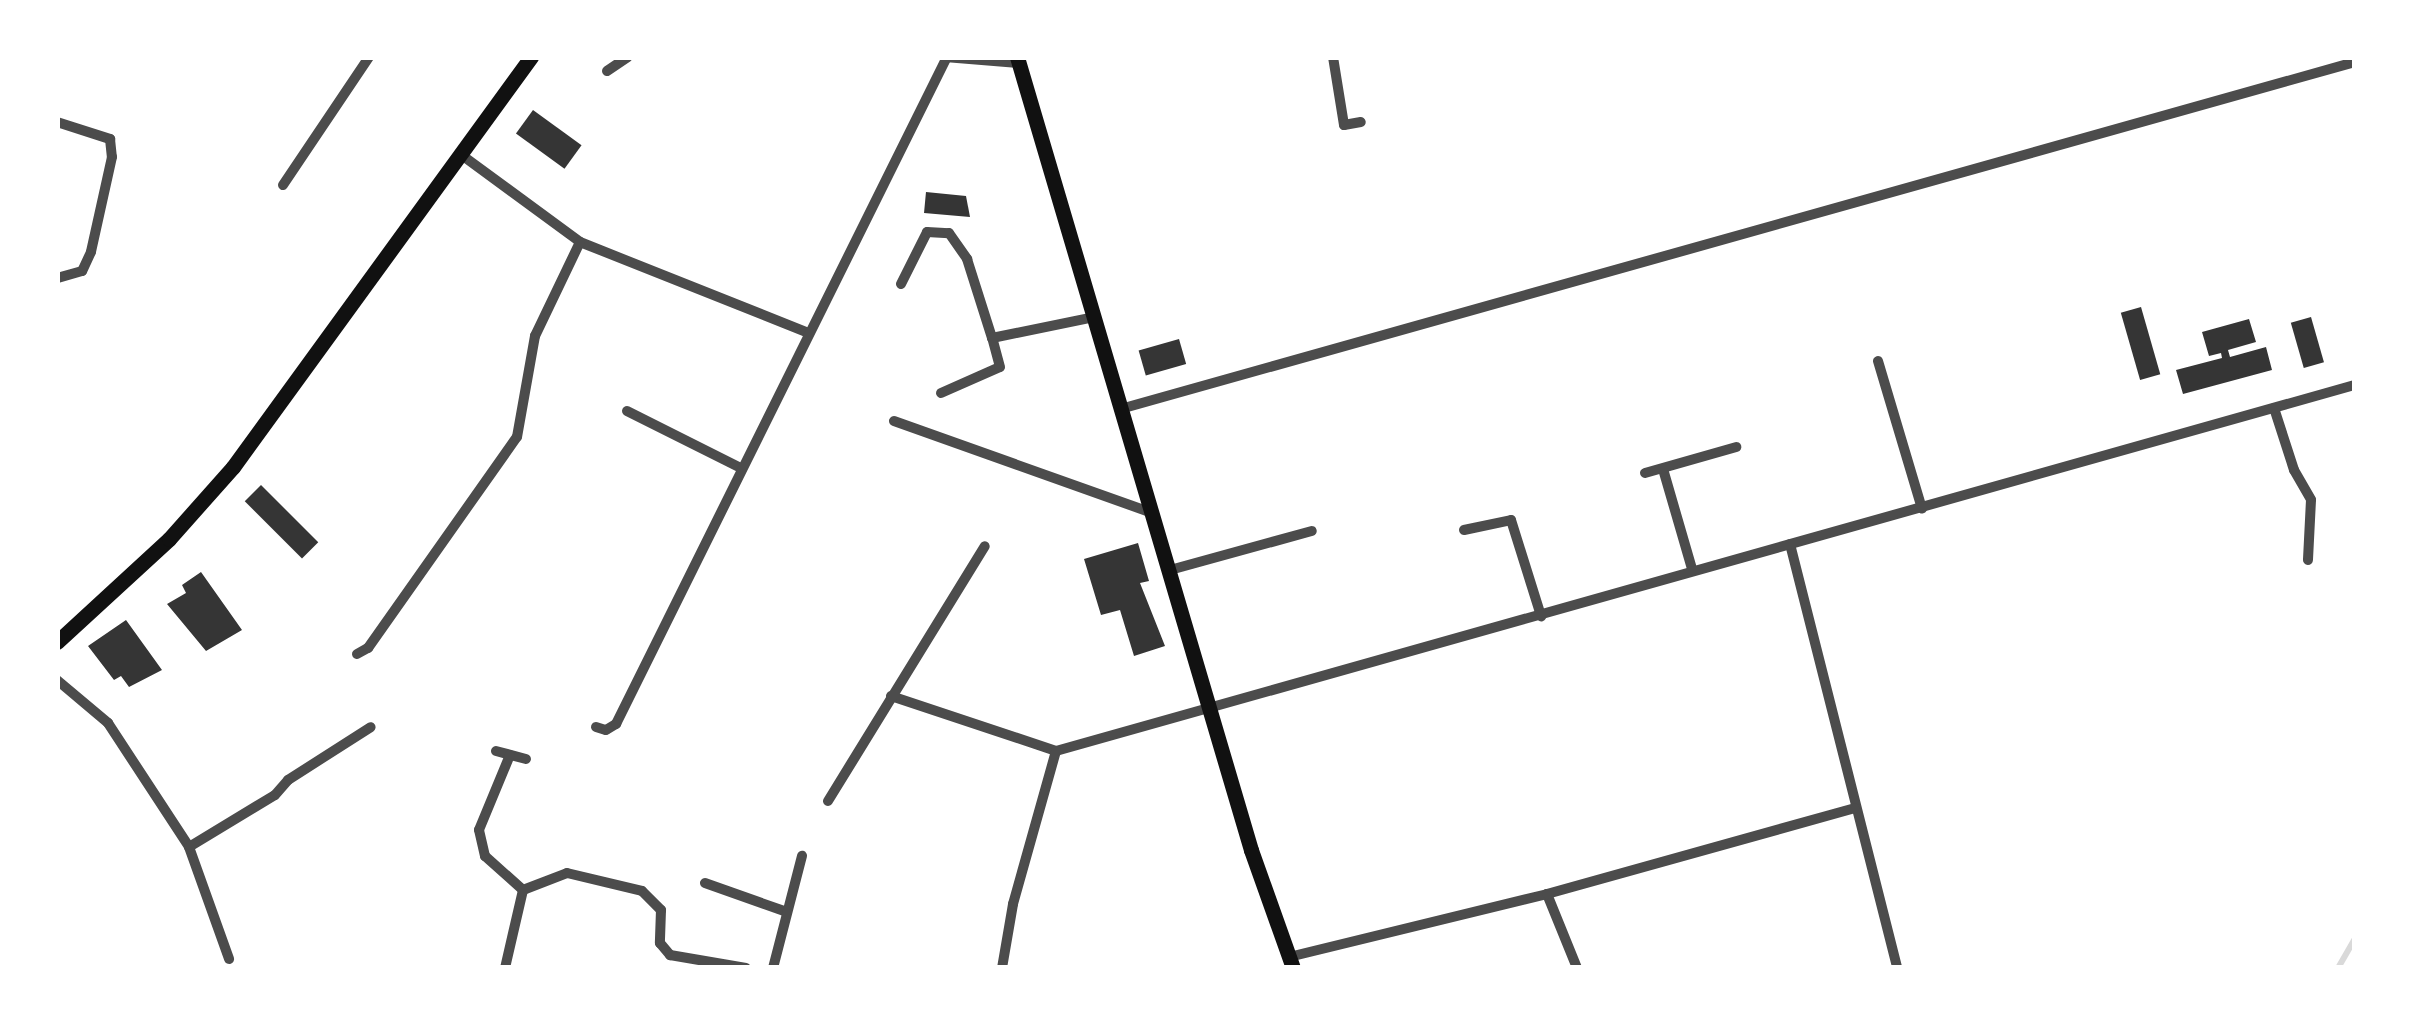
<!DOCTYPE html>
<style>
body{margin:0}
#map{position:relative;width:2412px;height:1025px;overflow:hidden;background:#fff;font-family:Poppins,sans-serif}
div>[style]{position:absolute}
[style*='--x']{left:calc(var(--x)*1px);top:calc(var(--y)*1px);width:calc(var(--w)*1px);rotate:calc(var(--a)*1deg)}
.stream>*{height:6px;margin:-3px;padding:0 3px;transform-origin:3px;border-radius:3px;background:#d9d9d9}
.building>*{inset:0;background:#353535;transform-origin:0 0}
.minor>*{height:10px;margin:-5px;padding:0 5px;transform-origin:5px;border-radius:5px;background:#4c4c4c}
.secondary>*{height:15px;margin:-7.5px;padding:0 7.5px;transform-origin:7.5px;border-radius:7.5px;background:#111}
span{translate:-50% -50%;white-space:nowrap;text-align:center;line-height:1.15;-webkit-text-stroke:12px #fff;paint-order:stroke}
.frame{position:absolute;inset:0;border:60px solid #fff;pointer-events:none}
</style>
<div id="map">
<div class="stream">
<div style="--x:2338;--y:968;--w:34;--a:-60"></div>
</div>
<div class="building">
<div style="left:533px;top:110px;width:60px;height:29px;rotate:36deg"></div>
<div style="clip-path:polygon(926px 192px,966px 196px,970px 217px,924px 213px)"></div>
<div style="left:2141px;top:307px;width:70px;height:21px;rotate:74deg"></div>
<div style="left:2311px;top:317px;width:47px;height:21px;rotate:74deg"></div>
<div style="clip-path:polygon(2249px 319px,2256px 342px,2228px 350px,2230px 357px,2266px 347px,2272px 370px,2183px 394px,2176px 370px,2222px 358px,2221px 353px,2209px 356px,2202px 332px)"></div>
<div style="left:1179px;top:339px;width:26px;height:42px;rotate:74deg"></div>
<div style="left:261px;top:485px;width:81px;height:23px;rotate:45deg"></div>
<div style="clip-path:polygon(1138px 543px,1149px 581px,1140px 583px,1165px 646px,1134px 656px,1120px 610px,1101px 615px,1084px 559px)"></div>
<div style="clip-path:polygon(201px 572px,242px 630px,206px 651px,167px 604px,186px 593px,182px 585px)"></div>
<div style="clip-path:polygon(126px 620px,162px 670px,129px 687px,121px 676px,114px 680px,88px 646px)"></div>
</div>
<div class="minor">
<div style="--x:945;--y:57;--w:74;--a:4.6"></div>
<div style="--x:1333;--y:57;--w:69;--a:80.8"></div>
<div style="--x:1344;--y:125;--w:17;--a:-10"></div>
<div style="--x:607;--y:71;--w:25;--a:-34"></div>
<div style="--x:57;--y:122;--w:56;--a:17.8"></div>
<div style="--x:110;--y:139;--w:18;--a:84"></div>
<div style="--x:112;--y:157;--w:97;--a:102.5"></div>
<div style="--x:91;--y:252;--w:21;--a:115"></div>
<div style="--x:82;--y:271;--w:26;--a:164"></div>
<div style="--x:463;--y:156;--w:145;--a:36.3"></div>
<div style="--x:580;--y:242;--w:243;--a:21.7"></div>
<div style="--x:283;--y:185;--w:154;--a:-56.1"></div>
<div style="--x:901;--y:284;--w:58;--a:-63.4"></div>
<div style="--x:927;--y:232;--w:22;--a:3"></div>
<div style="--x:949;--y:233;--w:32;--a:55"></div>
<div style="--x:967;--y:259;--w:83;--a:72.4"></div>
<div style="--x:1878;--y:361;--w:154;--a:73.4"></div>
<div style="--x:941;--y:393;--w:64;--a:-23.8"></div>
<div style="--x:1000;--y:367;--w:30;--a:-105"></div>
<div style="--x:992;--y:338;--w:104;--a:-11.6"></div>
<div style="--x:1124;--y:408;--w:1279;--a:-15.7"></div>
<div style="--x:2274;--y:408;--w:65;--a:72.1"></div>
<div style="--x:2294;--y:470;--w:34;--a:60"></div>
<div style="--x:2311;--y:500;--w:60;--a:92.9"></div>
<div style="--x:627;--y:411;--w:127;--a:26.6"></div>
<div style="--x:894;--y:421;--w:275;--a:19.6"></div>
<div style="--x:1663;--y:469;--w:104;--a:73.8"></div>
<div style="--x:1645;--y:473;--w:95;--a:-15.9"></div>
<div style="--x:1464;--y:530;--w:48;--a:-12"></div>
<div style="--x:1511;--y:520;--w:101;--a:72.6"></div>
<div style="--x:1790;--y:544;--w:437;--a:75.8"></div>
<div style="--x:1170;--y:570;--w:147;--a:-15.4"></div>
<div style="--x:357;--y:654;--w:13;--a:-29"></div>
<div style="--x:368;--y:648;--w:258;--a:-54.8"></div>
<div style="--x:517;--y:437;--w:103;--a:-79.9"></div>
<div style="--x:535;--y:336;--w:104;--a:-64.4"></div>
<div style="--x:57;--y:680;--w:67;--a:40.1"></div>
<div style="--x:108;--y:723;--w:148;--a:56.8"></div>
<div style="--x:189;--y:847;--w:119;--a:70.3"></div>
<div style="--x:891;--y:696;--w:174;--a:18.4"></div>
<div style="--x:1056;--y:751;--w:1350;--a:-15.74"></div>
<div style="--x:596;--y:727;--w:10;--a:17"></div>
<div style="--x:606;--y:730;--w:12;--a:-31"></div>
<div style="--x:616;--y:724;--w:745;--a:-63.61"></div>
<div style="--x:496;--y:751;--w:31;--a:15"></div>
<div style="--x:510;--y:755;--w:81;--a:112.5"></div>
<div style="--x:479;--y:830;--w:27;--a:77"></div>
<div style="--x:485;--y:856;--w:51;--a:41.8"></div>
<div style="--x:828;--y:801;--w:299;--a:-58.4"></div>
<div style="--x:189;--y:847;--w:100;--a:-31.2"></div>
<div style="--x:275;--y:795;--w:20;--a:-49"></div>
<div style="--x:288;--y:780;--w:98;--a:-32.6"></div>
<div style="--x:705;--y:883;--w:87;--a:19.5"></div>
<div style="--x:523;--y:890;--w:47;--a:-21.1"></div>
<div style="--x:567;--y:873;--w:77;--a:13.5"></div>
<div style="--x:642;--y:891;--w:27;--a:45"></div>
<div style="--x:661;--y:910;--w:33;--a:92"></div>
<div style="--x:660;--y:943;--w:16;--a:50"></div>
<div style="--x:670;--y:955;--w:77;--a:9.7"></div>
<div style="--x:1547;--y:894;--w:80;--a:67.9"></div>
<div style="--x:1289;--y:957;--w:266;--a:-13.7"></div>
<div style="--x:1547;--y:894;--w:319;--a:-15.6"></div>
<div style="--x:505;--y:968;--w:80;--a:-77"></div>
<div style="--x:773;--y:968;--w:116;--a:-75.5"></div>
<div style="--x:1002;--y:968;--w:65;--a:-80.2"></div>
<div style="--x:1013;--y:904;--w:159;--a:-74.3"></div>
</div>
<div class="secondary">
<div style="--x:1017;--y:57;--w:827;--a:73.56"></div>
<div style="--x:1251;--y:850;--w:125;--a:70.4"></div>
<div style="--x:57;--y:642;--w:152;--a:-42.6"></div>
<div style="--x:169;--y:539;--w:96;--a:-48.4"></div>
<div style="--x:233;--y:467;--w:507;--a:-53.99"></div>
</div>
<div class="frame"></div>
</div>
